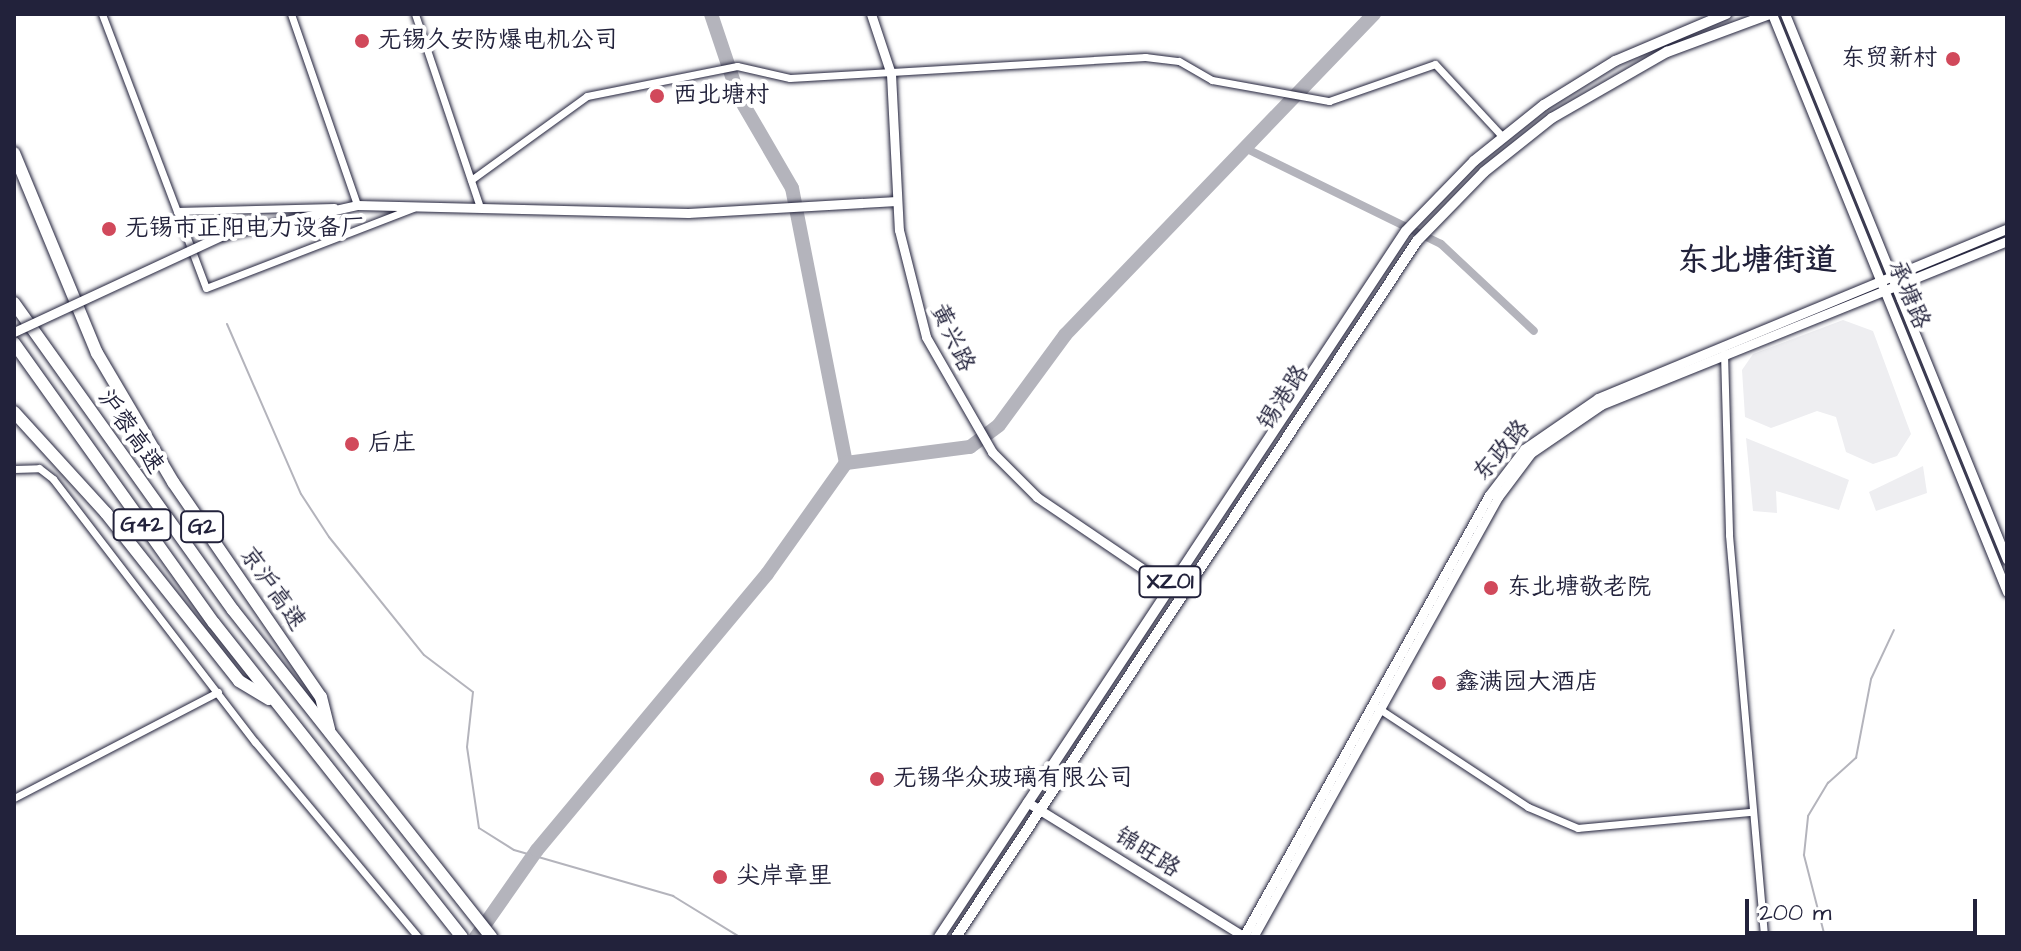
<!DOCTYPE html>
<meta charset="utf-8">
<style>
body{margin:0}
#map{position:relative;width:2021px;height:951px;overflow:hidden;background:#fff;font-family:"Architects Daughter","LXGW WenKai TC",sans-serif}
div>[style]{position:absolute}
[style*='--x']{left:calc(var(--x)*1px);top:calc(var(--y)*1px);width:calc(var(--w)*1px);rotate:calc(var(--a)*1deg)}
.built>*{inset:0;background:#eeeef1}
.stream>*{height:2px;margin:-1px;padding:0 1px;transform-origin:1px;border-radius:1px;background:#b4b4bc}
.canal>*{height:8px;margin:-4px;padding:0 4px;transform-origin:4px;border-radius:4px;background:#b4b4bc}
.river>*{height:14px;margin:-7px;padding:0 7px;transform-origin:7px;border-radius:7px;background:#b4b4bc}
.roads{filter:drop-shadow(0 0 2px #22223b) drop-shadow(0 0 2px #22223b)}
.street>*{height:7px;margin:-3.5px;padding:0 3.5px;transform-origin:3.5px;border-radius:3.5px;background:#fff}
.secondary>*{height:9px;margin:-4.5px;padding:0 4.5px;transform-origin:4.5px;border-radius:4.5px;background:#fff}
.primary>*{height:10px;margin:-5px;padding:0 5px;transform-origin:5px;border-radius:5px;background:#fff}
.highway>*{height:12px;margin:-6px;padding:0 6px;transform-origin:6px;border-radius:6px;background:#fff}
.bridges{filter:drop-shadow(0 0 2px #22223b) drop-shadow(0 0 2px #22223b)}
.secondary-bridge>*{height:9px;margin:-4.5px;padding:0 4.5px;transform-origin:4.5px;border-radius:4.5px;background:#fff}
.dots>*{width:22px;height:22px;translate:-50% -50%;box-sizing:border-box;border:4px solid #fff;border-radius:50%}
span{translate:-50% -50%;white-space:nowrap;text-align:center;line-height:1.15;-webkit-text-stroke:8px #fff;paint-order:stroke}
.shield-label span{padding:2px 6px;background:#fff;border:2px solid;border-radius:6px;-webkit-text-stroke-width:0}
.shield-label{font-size:22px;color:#22223b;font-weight:700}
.poi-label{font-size:24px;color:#22223b}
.left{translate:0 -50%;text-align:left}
.right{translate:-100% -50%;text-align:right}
.street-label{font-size:24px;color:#22223b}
.district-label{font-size:32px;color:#22223b;font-weight:700}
.frame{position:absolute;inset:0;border:16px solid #22223b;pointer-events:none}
.scale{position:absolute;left:1745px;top:899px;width:232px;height:36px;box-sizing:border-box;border:4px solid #22223b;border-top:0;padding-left:10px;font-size:24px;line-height:28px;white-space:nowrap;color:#22223b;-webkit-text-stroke:6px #fff;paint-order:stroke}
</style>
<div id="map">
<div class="built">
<div style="clip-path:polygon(1843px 320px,1873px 331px,1911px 434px,1897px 456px,1873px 464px,1846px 452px,1836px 417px,1817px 411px,1771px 428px,1745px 417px,1742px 370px,1753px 354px)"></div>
<div style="clip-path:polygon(1746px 438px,1849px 480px,1839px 510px,1776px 491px,1777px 513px,1753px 511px)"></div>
<div style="clip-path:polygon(1923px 466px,1927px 493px,1876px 511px,1869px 492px)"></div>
</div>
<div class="stream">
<div style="--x:227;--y:324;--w:185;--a:66.5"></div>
<div style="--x:301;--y:494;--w:51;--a:56.9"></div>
<div style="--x:329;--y:537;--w:151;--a:51.2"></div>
<div style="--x:424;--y:655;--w:61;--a:37.1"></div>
<div style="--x:473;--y:692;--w:55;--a:96.2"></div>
<div style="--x:467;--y:747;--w:82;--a:81.6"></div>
<div style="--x:479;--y:828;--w:41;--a:32.2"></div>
<div style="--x:514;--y:850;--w:166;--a:16.1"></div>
<div style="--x:673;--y:896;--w:79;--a:31.5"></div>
<div style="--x:1825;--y:937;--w:85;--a:-104.4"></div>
<div style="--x:1804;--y:855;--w:39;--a:-84"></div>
<div style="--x:1808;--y:816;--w:39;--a:-59"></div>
<div style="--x:1828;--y:783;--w:38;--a:-42"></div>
<div style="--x:1856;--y:758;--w:80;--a:-79.2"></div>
<div style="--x:1871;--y:679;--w:54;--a:-64.9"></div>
</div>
<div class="canal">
<div style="--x:1245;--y:148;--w:218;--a:26.1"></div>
<div style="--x:1441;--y:244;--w:127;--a:43.1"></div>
</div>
<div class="river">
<div style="--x:711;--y:14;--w:88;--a:71.4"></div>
<div style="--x:739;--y:97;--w:105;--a:59.8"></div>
<div style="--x:792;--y:188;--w:280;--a:78.9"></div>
<div style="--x:476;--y:937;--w:106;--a:-55"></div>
<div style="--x:537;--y:850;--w:359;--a:-50.2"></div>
<div style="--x:767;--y:574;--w:136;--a:-54.6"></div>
<div style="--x:846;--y:463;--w:125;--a:-7.4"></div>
<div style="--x:970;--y:447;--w:36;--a:-37"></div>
<div style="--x:999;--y:425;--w:112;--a:-53.7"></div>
<div style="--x:1065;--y:335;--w:446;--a:-46.1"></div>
</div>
<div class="roads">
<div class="street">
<div style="--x:102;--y:14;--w:211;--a:69.2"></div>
<div style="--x:291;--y:14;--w:202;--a:70.9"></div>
<div style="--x:415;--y:14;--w:200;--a:71.4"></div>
<div style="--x:471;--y:180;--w:143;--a:-35.9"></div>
<div style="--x:587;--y:96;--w:153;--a:-11.3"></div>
<div style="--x:737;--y:66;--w:54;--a:12.8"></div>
<div style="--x:790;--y:78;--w:356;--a:-3.4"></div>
<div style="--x:1145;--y:57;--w:34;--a:7"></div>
<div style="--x:1179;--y:61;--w:38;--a:30"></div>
<div style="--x:1212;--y:80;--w:119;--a:10.2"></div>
<div style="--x:1329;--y:101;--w:112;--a:-19.2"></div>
<div style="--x:1435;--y:64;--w:98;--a:47.1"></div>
<div style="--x:334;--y:207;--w:157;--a:178.5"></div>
<div style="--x:177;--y:211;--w:82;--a:69.4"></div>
<div style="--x:206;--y:288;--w:222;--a:-21.1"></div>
<div style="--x:1724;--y:353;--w:182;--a:88.4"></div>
<div style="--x:1729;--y:535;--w:404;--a:85"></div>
<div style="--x:14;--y:469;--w:25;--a:-2"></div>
<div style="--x:39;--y:468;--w:18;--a:38"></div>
<div style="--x:53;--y:479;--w:332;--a:52.5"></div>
<div style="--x:255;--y:742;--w:254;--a:50.1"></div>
<div style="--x:1378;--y:708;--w:180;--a:33.4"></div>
<div style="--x:1528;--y:807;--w:54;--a:22.8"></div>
<div style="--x:1578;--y:828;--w:174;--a:-5.3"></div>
<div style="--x:14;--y:798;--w:230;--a:-27.5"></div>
</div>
<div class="secondary">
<div style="--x:871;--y:14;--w:63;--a:71.6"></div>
<div style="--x:891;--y:74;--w:156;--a:87.1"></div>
<div style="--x:899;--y:230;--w:110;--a:75.8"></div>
<div style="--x:926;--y:337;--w:133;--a:60.1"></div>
<div style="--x:992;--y:452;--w:64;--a:45"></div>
<div style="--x:1037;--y:497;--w:158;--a:34.2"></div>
<div style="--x:1772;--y:14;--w:624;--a:67.87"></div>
<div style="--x:1785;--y:14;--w:589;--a:67.87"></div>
<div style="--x:223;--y:235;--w:137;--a:-12.6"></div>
<div style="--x:357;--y:205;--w:331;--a:1.4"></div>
<div style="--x:688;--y:213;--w:209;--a:-3.3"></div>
<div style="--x:1027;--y:802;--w:256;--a:31.8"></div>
<div style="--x:1243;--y:937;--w:506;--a:-60.9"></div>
<div style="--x:1489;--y:495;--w:58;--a:-52.7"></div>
<div style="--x:1524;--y:449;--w:90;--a:-34.6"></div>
<div style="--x:1598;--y:398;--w:443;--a:-22.5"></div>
<div style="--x:1253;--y:937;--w:504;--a:-60.89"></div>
<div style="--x:1498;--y:497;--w:55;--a:-53.1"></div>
<div style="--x:1531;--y:453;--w:85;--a:-34.4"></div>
<div style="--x:1601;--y:405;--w:438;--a:-22"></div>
</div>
<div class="primary">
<div style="--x:939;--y:937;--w:846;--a:-56.52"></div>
<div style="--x:1406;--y:231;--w:98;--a:-45.8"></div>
<div style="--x:1474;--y:161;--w:90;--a:-38.7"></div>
<div style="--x:1544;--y:105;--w:84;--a:-31.8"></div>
<div style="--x:1615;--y:61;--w:121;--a:-22.9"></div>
<div style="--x:956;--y:937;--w:835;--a:-56.48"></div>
<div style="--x:1417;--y:241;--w:96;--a:-45.8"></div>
<div style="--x:1484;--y:172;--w:87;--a:-38.5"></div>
<div style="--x:1552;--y:118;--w:133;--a:-29.9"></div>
<div style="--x:1667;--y:52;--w:110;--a:-20.3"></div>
</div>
<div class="highway">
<div style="--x:14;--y:153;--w:217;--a:67.5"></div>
<div style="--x:97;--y:353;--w:150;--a:59.5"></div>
<div style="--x:173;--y:482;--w:261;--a:55.5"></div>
<div style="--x:321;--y:697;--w:34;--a:76"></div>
<div style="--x:14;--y:303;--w:377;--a:54.5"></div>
<div style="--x:233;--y:610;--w:417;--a:51.7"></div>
<div style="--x:14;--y:343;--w:344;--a:54.5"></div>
<div style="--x:214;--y:623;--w:400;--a:51.7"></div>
<div style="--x:14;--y:412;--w:137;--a:47.7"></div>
<div style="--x:106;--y:513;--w:214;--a:51.6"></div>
<div style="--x:239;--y:681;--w:35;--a:31"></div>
</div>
</div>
<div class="bridges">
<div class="secondary-bridge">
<div style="--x:14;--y:332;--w:230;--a:-24.9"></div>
</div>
</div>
<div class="dots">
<div style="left:362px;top:41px;background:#d1495b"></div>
<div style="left:1953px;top:59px;background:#d1495b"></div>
<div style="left:657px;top:96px;background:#d1495b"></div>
<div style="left:109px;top:229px;background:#d1495b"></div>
<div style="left:352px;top:444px;background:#d1495b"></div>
<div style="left:1491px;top:588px;background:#d1495b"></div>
<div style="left:1439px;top:683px;background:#d1495b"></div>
<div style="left:877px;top:779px;background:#d1495b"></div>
<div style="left:720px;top:877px;background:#d1495b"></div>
</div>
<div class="shield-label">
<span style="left:142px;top:525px">G42</span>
<span style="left:202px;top:527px">G2</span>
<span style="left:1170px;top:582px">XZ01</span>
</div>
<div class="poi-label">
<span class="left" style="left:378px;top:41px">无锡久安防爆电机公司</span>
<span class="right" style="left:1937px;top:59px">东贸新村</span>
<span class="left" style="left:673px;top:96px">西北塘村</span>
<span class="left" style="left:125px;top:229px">无锡市正阳电力设备厂</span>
<span class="left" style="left:368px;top:444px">后庄</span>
<span class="left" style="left:1507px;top:588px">东北塘敬老院</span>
<span class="left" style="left:1455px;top:683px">鑫满园大酒店</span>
<span class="left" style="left:893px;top:779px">无锡华众玻璃有限公司</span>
<span class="left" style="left:736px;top:877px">尖岸章里</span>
</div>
<div class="street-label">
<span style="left:1908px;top:295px;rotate:67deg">承塘路</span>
<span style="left:952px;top:338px;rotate:65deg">黄兴路</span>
<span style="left:1284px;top:398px;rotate:-57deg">锡港路</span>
<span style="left:130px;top:432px;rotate:55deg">沪蓉高速</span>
<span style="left:1502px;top:451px;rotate:-49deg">东政路</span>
<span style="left:272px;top:589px;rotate:55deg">京沪高速</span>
<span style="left:1147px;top:853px;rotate:32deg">锦旺路</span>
</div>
<div class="district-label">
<span style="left:1757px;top:261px">东北塘街道</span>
</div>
<div class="frame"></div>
<div class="scale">200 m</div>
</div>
